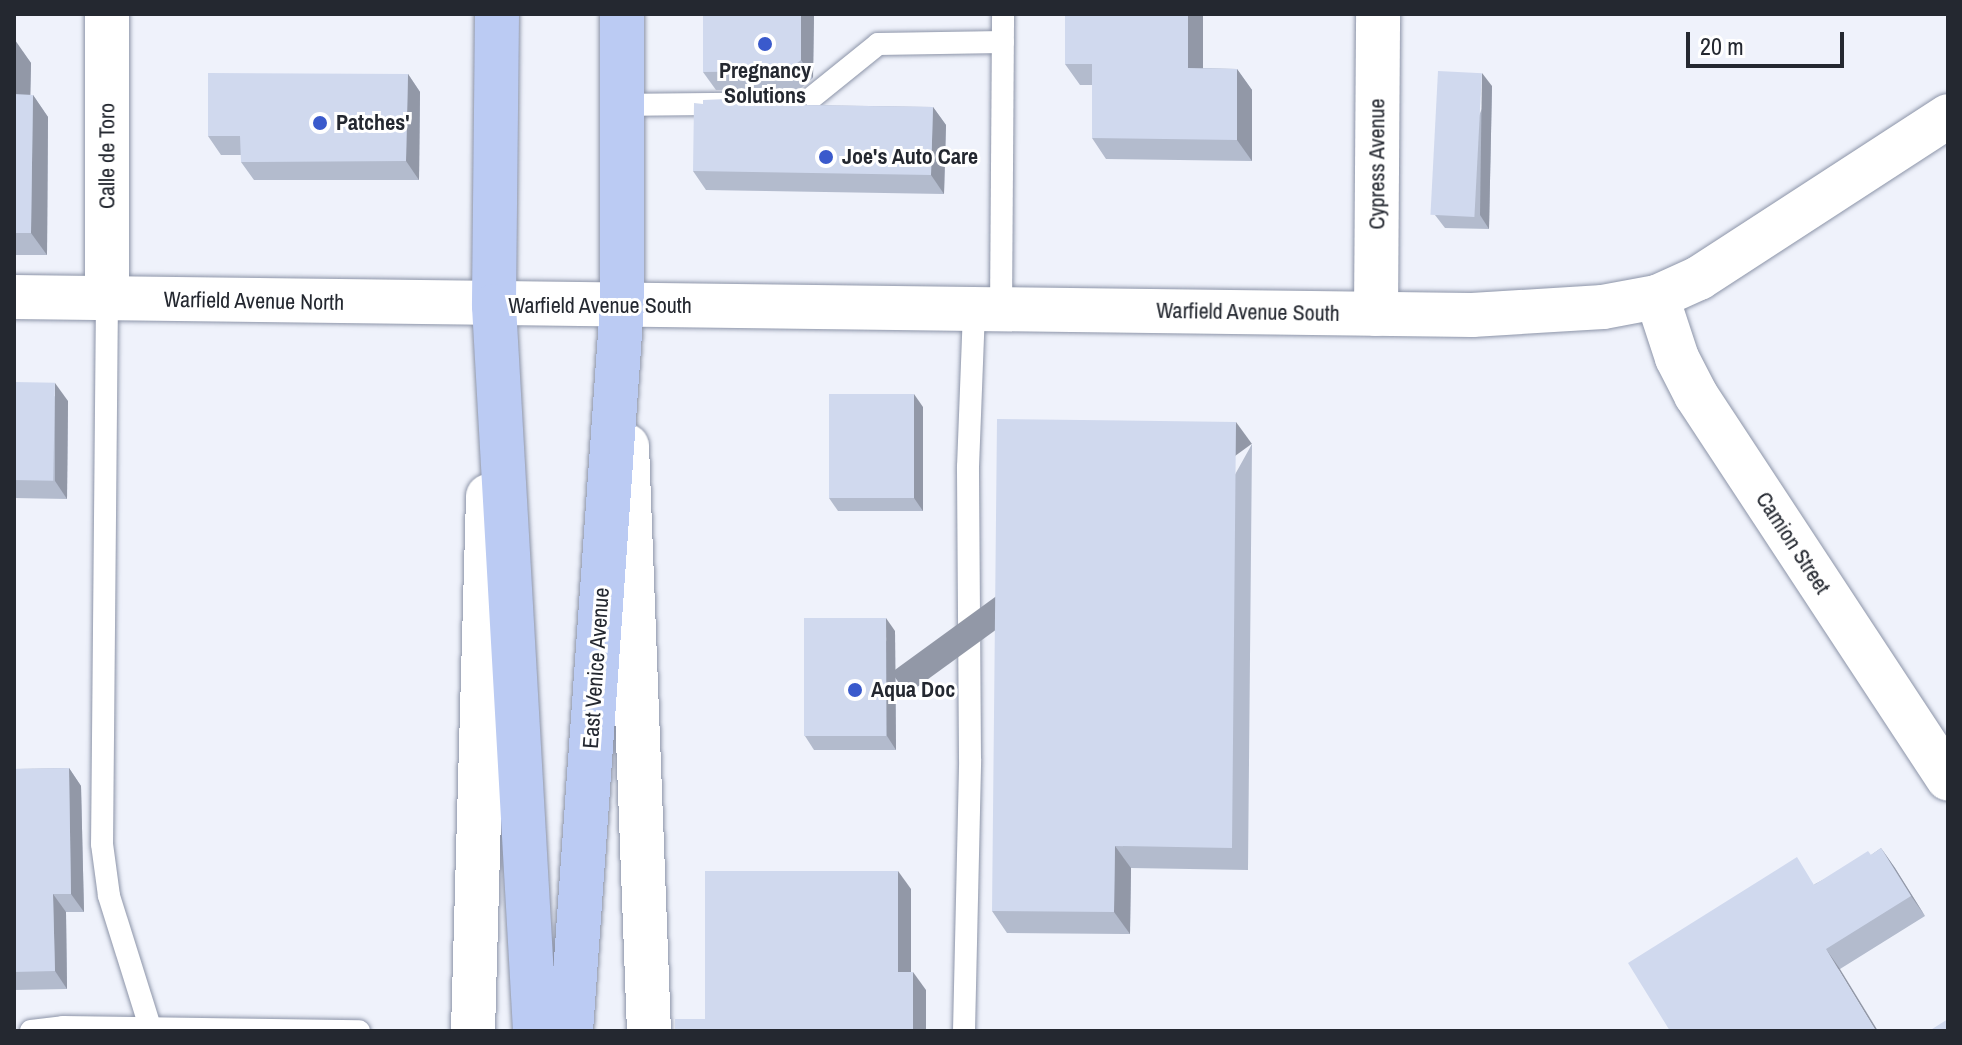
<!DOCTYPE html>
<style>
body{margin:0}
#map{position:relative;width:1962px;height:1045px;overflow:hidden;background:#eff2fb;font-family:"Archivo Narrow",sans-serif}
div>[style]{position:absolute}
[style*='--x']{left:calc(var(--x)*1px);top:calc(var(--y)*1px);width:calc(var(--w)*1px);rotate:calc(var(--a)*1deg)}
.roads{filter:drop-shadow(0 0 2px #8c94a8) drop-shadow(0 0 2px #8c94a8)}
.service>*{height:22px;margin:-11px;padding:0 11px;transform-origin:11px;border-radius:11px;background:#fff}
.minor>*{height:44px;margin:-22px;padding:0 22px;transform-origin:22px;border-radius:22px;background:#fff}
.primary>*{height:44px;margin:-22px;padding:0 22px;transform-origin:22px;border-radius:22px;background:#bbcbf3}
.wall>*{inset:0;background:#b3bbcd}
.shaded-wall>*{inset:0;background:#9298a7;transform-origin:0 0}
.building>*{inset:0;background:#d0d9ee;transform-origin:0 0}
.dots>*{width:22px;height:22px;translate:-50% -50%;box-sizing:border-box;border:4px solid #fff;border-radius:50%}
span{translate:-50% -50%;white-space:nowrap;text-align:center;line-height:1.15;-webkit-text-stroke:6px #fff;paint-order:stroke}
.poi-label{font-size:22px;color:#242830;font-weight:700}
.left{translate:0 -50%;text-align:left}
.street-label{font-size:22px;color:#242830}
.frame{position:absolute;inset:0;border:16px solid #242830;pointer-events:none}
.scale{position:absolute;left:1686px;top:32px;width:158px;height:36px;box-sizing:border-box;border:4px solid #242830;border-top:0;padding-left:10px;font-size:24px;line-height:28px;white-space:nowrap;color:#242830;-webkit-text-stroke:6px #fff;paint-order:stroke}
</style>
<div id="map">
<div class="roads">
<div class="service">
<div style="--x:775;--y:103;--w:30;--a:0"></div>
<div style="--x:805;--y:103;--w:94;--a:-38.9"></div>
<div style="--x:878;--y:44;--w:125;--a:-0.9"></div>
<div style="--x:622;--y:105;--w:103;--a:-0.6"></div>
<div style="--x:107;--y:297;--w:547;--a:90.52"></div>
<div style="--x:102;--y:844;--w:52;--a:82.3"></div>
<div style="--x:109;--y:896;--w:137;--a:72.6"></div>
<div style="--x:1001;--y:310;--w:296;--a:-89.6"></div>
<div style="--x:31;--y:1031;--w:32;--a:-7"></div>
<div style="--x:63;--y:1027;--w:296;--a:0.8"></div>
<div style="--x:964;--y:1031;--w:272;--a:-88.7"></div>
<div style="--x:970;--y:759;--w:292;--a:-90.4"></div>
<div style="--x:968;--y:467;--w:158;--a:-87.8"></div>
</div>
<div class="minor">
<div style="--x:14;--y:297;--w:1458;--a:0.71"></div>
<div style="--x:1472;--y:315;--w:131;--a:-3.5"></div>
<div style="--x:1603;--y:307;--w:55;--a:-10.5"></div>
<div style="--x:1657;--y:297;--w:46;--a:-24.3"></div>
<div style="--x:1699;--y:278;--w:297;--a:-33"></div>
<div style="--x:107;--y:297;--w:283;--a:-90"></div>
<div style="--x:1657;--y:297;--w:64;--a:71.8"></div>
<div style="--x:1677;--y:358;--w:42;--a:62.8"></div>
<div style="--x:1696;--y:395;--w:459;--a:56.7"></div>
<div style="--x:1376;--y:314;--w:300;--a:-89.6"></div>
<div style="--x:627;--y:446;--w:585;--a:87.85"></div>
<div style="--x:473;--y:1031;--w:535;--a:-88.39"></div>
</div>
<div class="primary">
<div style="--x:497;--y:14;--w:292;--a:90.6"></div>
<div style="--x:494;--y:306;--w:726;--a:86.76"></div>
<div style="--x:571;--y:1031;--w:728;--a:-85.98"></div>
<div style="--x:622;--y:305;--w:291;--a:-90"></div>
</div>
</div>
<div class="wall">
<div style="clip-path:polygon(703px 14px,814px 14px,813px 78px,800px 89px,716px 90px,703px 72px)"></div>
<div style="clip-path:polygon(1203px 14px,1203px 68px,1237px 69px,1252px 90px,1252px 161px,1106px 159px,1092px 138px,1092px 85px,1080px 85px,1065px 64px)"></div>
<div style="clip-path:polygon(14px 40px,31px 63px,30px 95px,33px 95px,48px 117px,47px 255px,14px 255px)"></div>
<div style="clip-path:polygon(408px 74px,420px 92px,419px 180px,254px 180px,241px 162px,241px 155px,221px 155px,208px 136px)"></div>
<div style="clip-path:polygon(1492px 86px,1489px 229px,1445px 228px,1435px 215px)"></div>
<div style="clip-path:polygon(800px 96px,807px 105px,933px 107px,946px 125px,944px 194px,706px 190px,693px 171px)"></div>
<div style="clip-path:polygon(14px 382px,68px 401px,67px 499px,14px 498px)"></div>
<div style="clip-path:polygon(923px 407px,923px 511px,838px 511px,829px 498px)"></div>
<div style="clip-path:polygon(1252px 444px,1248px 870px,1131px 868px,1130px 934px,1007px 933px,992px 911px)"></div>
<div style="clip-path:polygon(895px 631px,896px 750px,814px 750px,805px 736px)"></div>
<div style="clip-path:polygon(69px 768px,81px 786px,84px 912px,66px 912px,67px 989px,14px 990px,14px 769px)"></div>
<div style="clip-path:polygon(1881px 848px,1895px 868px,1925px 916px,1840px 969px,1670px 1031px,1815px 884px,1871px 855px)"></div>
</div>
<div class="shaded-wall">
<div style="clip-path:polygon(801px 14px,814px 14px,813px 78px,801px 60px)"></div>
<div style="clip-path:polygon(1188px 14px,1203px 14px,1203px 89px,1188px 68px)"></div>
<div style="clip-path:polygon(15px 40px,31px 63px,30px 116px,14px 94px)"></div>
<div style="clip-path:polygon(1237px 69px,1252px 90px,1252px 161px,1237px 140px)"></div>
<div style="clip-path:polygon(1482px 73px,1492px 86px,1489px 229px,1480px 215px)"></div>
<div style="clip-path:polygon(408px 74px,420px 92px,419px 180px,406px 161px)"></div>
<div style="clip-path:polygon(33px 95px,48px 117px,47px 255px,31px 233px)"></div>
<div style="clip-path:polygon(800px 96px,813px 114px,800px 105px)"></div>
<div style="clip-path:polygon(933px 107px,946px 125px,944px 194px,931px 175px)"></div>
<div style="clip-path:polygon(55px 383px,68px 401px,67px 499px,55px 481px)"></div>
<div style="clip-path:polygon(914px 394px,923px 407px,923px 511px,914px 498px)"></div>
<div style="left:1236px;top:422px;width:27px;height:426px;rotate:54deg"></div>
<div style="clip-path:polygon(886px 618px,895px 631px,896px 750px,887px 736px)"></div>
<div style="clip-path:polygon(69px 768px,81px 786px,84px 912px,71px 894px)"></div>
<div style="clip-path:polygon(1115px 846px,1131px 868px,1130px 934px,1114px 912px)"></div>
<div style="clip-path:polygon(1881px 848px,1895px 868px,1925px 916px,1911px 896px)"></div>
<div style="clip-path:polygon(898px 871px,911px 889px,911px 990px,898px 972px)"></div>
<div style="clip-path:polygon(53px 894px,66px 912px,67px 989px,55px 971px)"></div>
<div style="clip-path:polygon(1826px 949px,1840px 969px,1878px 1031px,1876px 1031px)"></div>
<div style="clip-path:polygon(913px 972px,926px 990px,926px 1031px,913px 1031px)"></div>
</div>
<div class="building">
<div style="clip-path:polygon(703px 14px,801px 14px,801px 60px,787px 71px,703px 72px)"></div>
<div style="clip-path:polygon(1065px 14px,1188px 14px,1188px 68px,1237px 69px,1237px 140px,1092px 138px,1092px 64px,1065px 64px)"></div>
<div style="clip-path:polygon(14px 40px,15px 40px,14px 94px,33px 95px,31px 233px,14px 233px)"></div>
<div style="left:1438px;top:71px;width:44px;height:144px;rotate:3deg"></div>
<div style="clip-path:polygon(208px 73px,408px 74px,406px 161px,241px 162px,240px 136px,208px 136px)"></div>
<div style="clip-path:polygon(800px 96px,800px 105px,933px 107px,931px 175px,693px 171px,694px 103px,703px 104px,703px 100px)"></div>
<div style="left:14px;top:382px;width:41px;height:98px;rotate:1deg"></div>
<div style="left:829px;top:394px;width:85px;height:104px"></div>
<div style="clip-path:polygon(997px 419px,1236px 422px,1232px 848px,1115px 846px,1114px 912px,992px 911px)"></div>
<div style="left:804px;top:618px;width:82px;height:118px"></div>
<div style="clip-path:polygon(69px 768px,71px 894px,53px 894px,55px 971px,14px 972px,14px 769px)"></div>
<div style="clip-path:polygon(1881px 848px,1911px 896px,1826px 949px,1876px 1031px,1670px 1031px,1628px 963px,1797px 857px,1814px 885px,1868px 851px,1871px 855px)"></div>
<div style="clip-path:polygon(705px 871px,898px 871px,898px 972px,913px 972px,913px 1031px,675px 1031px,675px 1019px,705px 1019px)"></div>
<div style="clip-path:polygon(1948px 1019px,1948px 1031px,1929px 1031px)"></div>
</div>
<div class="dots">
<div style="left:765px;top:44px;background:#3a5acc"></div>
<div style="left:320px;top:123px;background:#3a5acc"></div>
<div style="left:826px;top:157px;background:#3a5acc"></div>
<div style="left:855px;top:690px;background:#3a5acc"></div>
</div>
<div class="poi-label">
<span style="left:765px;top:83px">Pregnancy<br>Solutions</span>
<span class="left" style="left:336px;top:123px">Patches'</span>
<span class="left" style="left:842px;top:157px">Joe's Auto Care</span>
<span class="left" style="left:871px;top:690px">Aqua Doc</span>
</div>
<div class="street-label">
<span style="left:107px;top:156px;rotate:-90deg">Calle de Toro</span>
<span style="left:1377px;top:164px;rotate:-90deg">Cypress Avenue</span>
<span style="left:254px;top:301px;rotate:1deg">Warfield Avenue North</span>
<span style="left:600px;top:306px">Warfield Avenue South</span>
<span style="left:1248px;top:312px;rotate:1deg">Warfield Avenue South</span>
<span style="left:1793px;top:543px;rotate:57deg">Camion Street</span>
<span style="left:596px;top:668px;rotate:-86deg">East Venice Avenue</span>
</div>
<div class="frame"></div>
<div class="scale">20 m</div>
</div>
